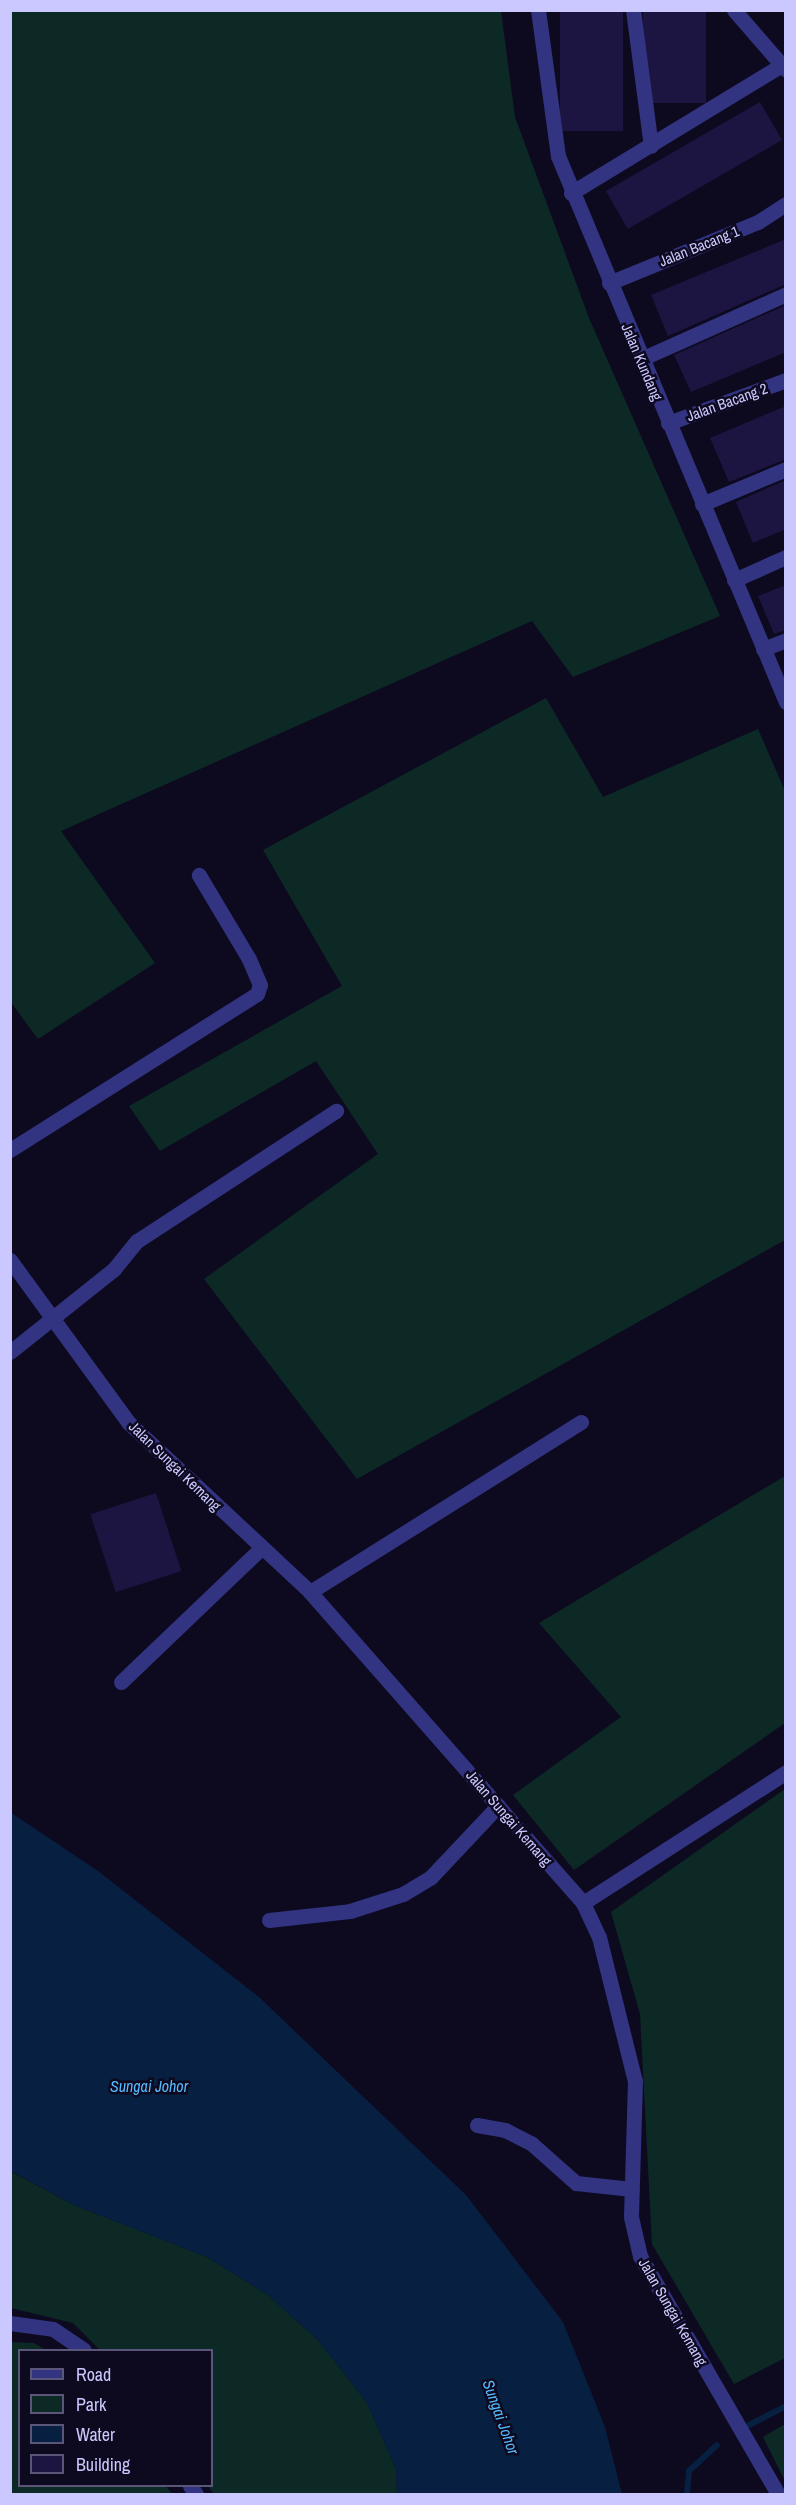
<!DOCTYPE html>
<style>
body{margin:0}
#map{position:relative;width:796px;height:2505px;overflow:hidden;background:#0d0a1f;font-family:"Archivo Narrow",sans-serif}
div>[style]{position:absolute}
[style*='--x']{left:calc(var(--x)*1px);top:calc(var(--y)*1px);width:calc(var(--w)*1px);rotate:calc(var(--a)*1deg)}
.green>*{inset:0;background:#0d2926}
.water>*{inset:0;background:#071f41}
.stream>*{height:6px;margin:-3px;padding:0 3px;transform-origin:3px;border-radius:3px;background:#071f41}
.building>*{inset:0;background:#1c1541;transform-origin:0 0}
.minor>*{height:15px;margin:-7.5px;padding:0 7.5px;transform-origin:7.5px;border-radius:7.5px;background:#323381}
span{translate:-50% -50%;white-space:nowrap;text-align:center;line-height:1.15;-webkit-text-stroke:5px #0d0a1f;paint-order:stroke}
.street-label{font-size:15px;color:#cbc8ff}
.water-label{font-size:16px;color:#56baff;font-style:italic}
.frame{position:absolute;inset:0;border:12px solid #cbc8ff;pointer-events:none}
.legend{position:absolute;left:18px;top:2349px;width:195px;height:138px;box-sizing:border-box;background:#0d0a1f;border:2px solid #595679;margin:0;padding:8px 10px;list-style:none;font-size:18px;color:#cbc8ff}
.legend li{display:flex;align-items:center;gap:12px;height:30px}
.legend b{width:30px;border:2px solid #595679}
</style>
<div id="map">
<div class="green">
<div style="clip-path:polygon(10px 11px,501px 11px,515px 117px,589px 318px,720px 616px,573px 677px,532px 621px,61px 831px,155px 963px,38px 1039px,10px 1001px)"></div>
<div style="clip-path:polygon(546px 698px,603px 797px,758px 729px,785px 791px,785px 1240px,357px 1479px,204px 1279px,378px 1154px,316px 1061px,160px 1151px,129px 1106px,342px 986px,263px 850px)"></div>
<div style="clip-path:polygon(785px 1476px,785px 1723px,574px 1870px,513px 1795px,621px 1717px,539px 1623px)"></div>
<div style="clip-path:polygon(785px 1789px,785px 2358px,734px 2384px,652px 2244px,640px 2014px,611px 1912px)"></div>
<div style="clip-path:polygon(10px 2171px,74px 2205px,207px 2257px,268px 2295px,319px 2341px,367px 2403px,396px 2469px,397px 2494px,214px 2494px,208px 2486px,212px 2350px,100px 2350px,73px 2323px,11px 2308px)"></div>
<div style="clip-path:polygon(11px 2342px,34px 2343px,46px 2350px,20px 2350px,20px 2486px,166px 2486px,172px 2494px,11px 2494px)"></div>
<div style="clip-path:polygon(785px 2424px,785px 2481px,763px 2437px)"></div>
</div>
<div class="water">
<div style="clip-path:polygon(10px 1812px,98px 1871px,259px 1997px,466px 2195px,563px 2322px,605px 2427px,622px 2494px,397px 2494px,396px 2469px,367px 2403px,319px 2341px,268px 2295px,207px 2257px,74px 2205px,11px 2171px)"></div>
</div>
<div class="stream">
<div style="--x:749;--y:2425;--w:42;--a:-27.2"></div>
<div style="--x:687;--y:2494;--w:23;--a:-85"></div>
<div style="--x:689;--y:2471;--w:38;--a:-43"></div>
</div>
<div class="building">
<div style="left:560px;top:10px;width:63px;height:121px"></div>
<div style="left:643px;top:10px;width:63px;height:93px"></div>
<div style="left:760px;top:102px;width:44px;height:178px;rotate:60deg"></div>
<div style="clip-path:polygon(786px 239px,786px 284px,668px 336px,651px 295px)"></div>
<div style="clip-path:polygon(786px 305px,786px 352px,691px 392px,674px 355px)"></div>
<div style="clip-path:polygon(786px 406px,786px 459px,729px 482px,710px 438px)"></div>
<div style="clip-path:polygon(786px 480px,786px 529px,753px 543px,736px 502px)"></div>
<div style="clip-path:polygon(786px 585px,786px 630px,774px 634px,758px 596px)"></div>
<div style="left:156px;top:1493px;width:82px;height:69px;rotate:72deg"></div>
</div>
<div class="minor">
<div style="--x:538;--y:10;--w:147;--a:82.2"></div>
<div style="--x:558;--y:156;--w:592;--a:67.34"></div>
<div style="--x:633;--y:10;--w:137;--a:82.5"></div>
<div style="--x:734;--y:10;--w:79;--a:49.1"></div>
<div style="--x:571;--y:193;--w:245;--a:-31.3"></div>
<div style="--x:609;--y:283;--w:161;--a:-22.3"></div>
<div style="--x:758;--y:222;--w:33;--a:-33"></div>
<div style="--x:641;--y:359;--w:159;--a:-24.1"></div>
<div style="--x:668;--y:423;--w:126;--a:-20"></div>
<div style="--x:702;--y:504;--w:91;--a:-22.6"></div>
<div style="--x:734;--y:580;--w:57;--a:-23.9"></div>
<div style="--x:763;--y:649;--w:25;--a:-21"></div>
<div style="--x:10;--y:1150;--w:292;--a:-32.3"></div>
<div style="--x:257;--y:994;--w:9;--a:-72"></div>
<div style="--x:260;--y:985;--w:28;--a:-113"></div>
<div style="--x:249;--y:959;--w:98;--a:-120.8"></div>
<div style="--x:10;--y:1260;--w:202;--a:53.9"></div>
<div style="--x:129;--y:1423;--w:248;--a:43"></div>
<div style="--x:310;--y:1592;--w:414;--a:48.7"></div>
<div style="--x:583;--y:1903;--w:38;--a:65"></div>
<div style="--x:599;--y:1937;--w:148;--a:76"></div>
<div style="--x:635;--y:2081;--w:136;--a:91.7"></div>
<div style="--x:631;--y:2217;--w:40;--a:77"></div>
<div style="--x:640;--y:2256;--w:275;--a:59.9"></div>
<div style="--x:10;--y:1352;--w:133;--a:-38.6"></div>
<div style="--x:114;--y:1269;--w:36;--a:-51"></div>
<div style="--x:137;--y:1241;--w:238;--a:-33.2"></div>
<div style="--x:310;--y:1592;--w:320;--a:-32.1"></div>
<div style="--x:121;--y:1682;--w:192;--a:-43.7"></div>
<div style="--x:583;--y:1903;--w:242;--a:-32.8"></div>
<div style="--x:269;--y:1920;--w:81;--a:-6.3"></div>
<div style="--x:350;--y:1911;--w:56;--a:-17.8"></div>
<div style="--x:403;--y:1894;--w:33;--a:-31"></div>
<div style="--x:431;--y:1877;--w:98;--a:-46.7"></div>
<div style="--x:477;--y:2125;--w:28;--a:10"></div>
<div style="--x:505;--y:2130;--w:30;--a:27"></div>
<div style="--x:532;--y:2144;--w:59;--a:41.6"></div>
<div style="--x:576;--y:2183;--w:56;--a:6.1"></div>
<div style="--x:10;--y:2323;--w:43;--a:7.9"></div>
<div style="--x:53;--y:2329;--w:37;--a:34"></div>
<div style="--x:190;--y:2486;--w:10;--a:53"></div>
</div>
<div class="street-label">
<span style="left:699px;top:246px;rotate:-22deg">Jalan Bacang 1</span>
<span style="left:642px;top:362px;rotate:67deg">Jalan Kundang</span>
<span style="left:727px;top:402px;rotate:-20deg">Jalan Bacang 2</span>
<span style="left:175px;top:1466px;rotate:44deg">Jalan Sungai Kemang</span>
<span style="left:509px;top:1818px;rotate:49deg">Jalan Sungai Kemang</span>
<span style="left:673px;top:2312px;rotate:60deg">Jalan Sungai Kemang</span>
</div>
<div class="water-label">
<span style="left:149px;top:2086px">Sungai Johor</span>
<span style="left:501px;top:2417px;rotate:70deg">Sungai Johor</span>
</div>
<div class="frame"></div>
<ul class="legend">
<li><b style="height:8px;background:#323381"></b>Road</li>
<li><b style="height:16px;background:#0d2926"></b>Park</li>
<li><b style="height:16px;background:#071f41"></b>Water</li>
<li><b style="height:16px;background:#1c1541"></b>Building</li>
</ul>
</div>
